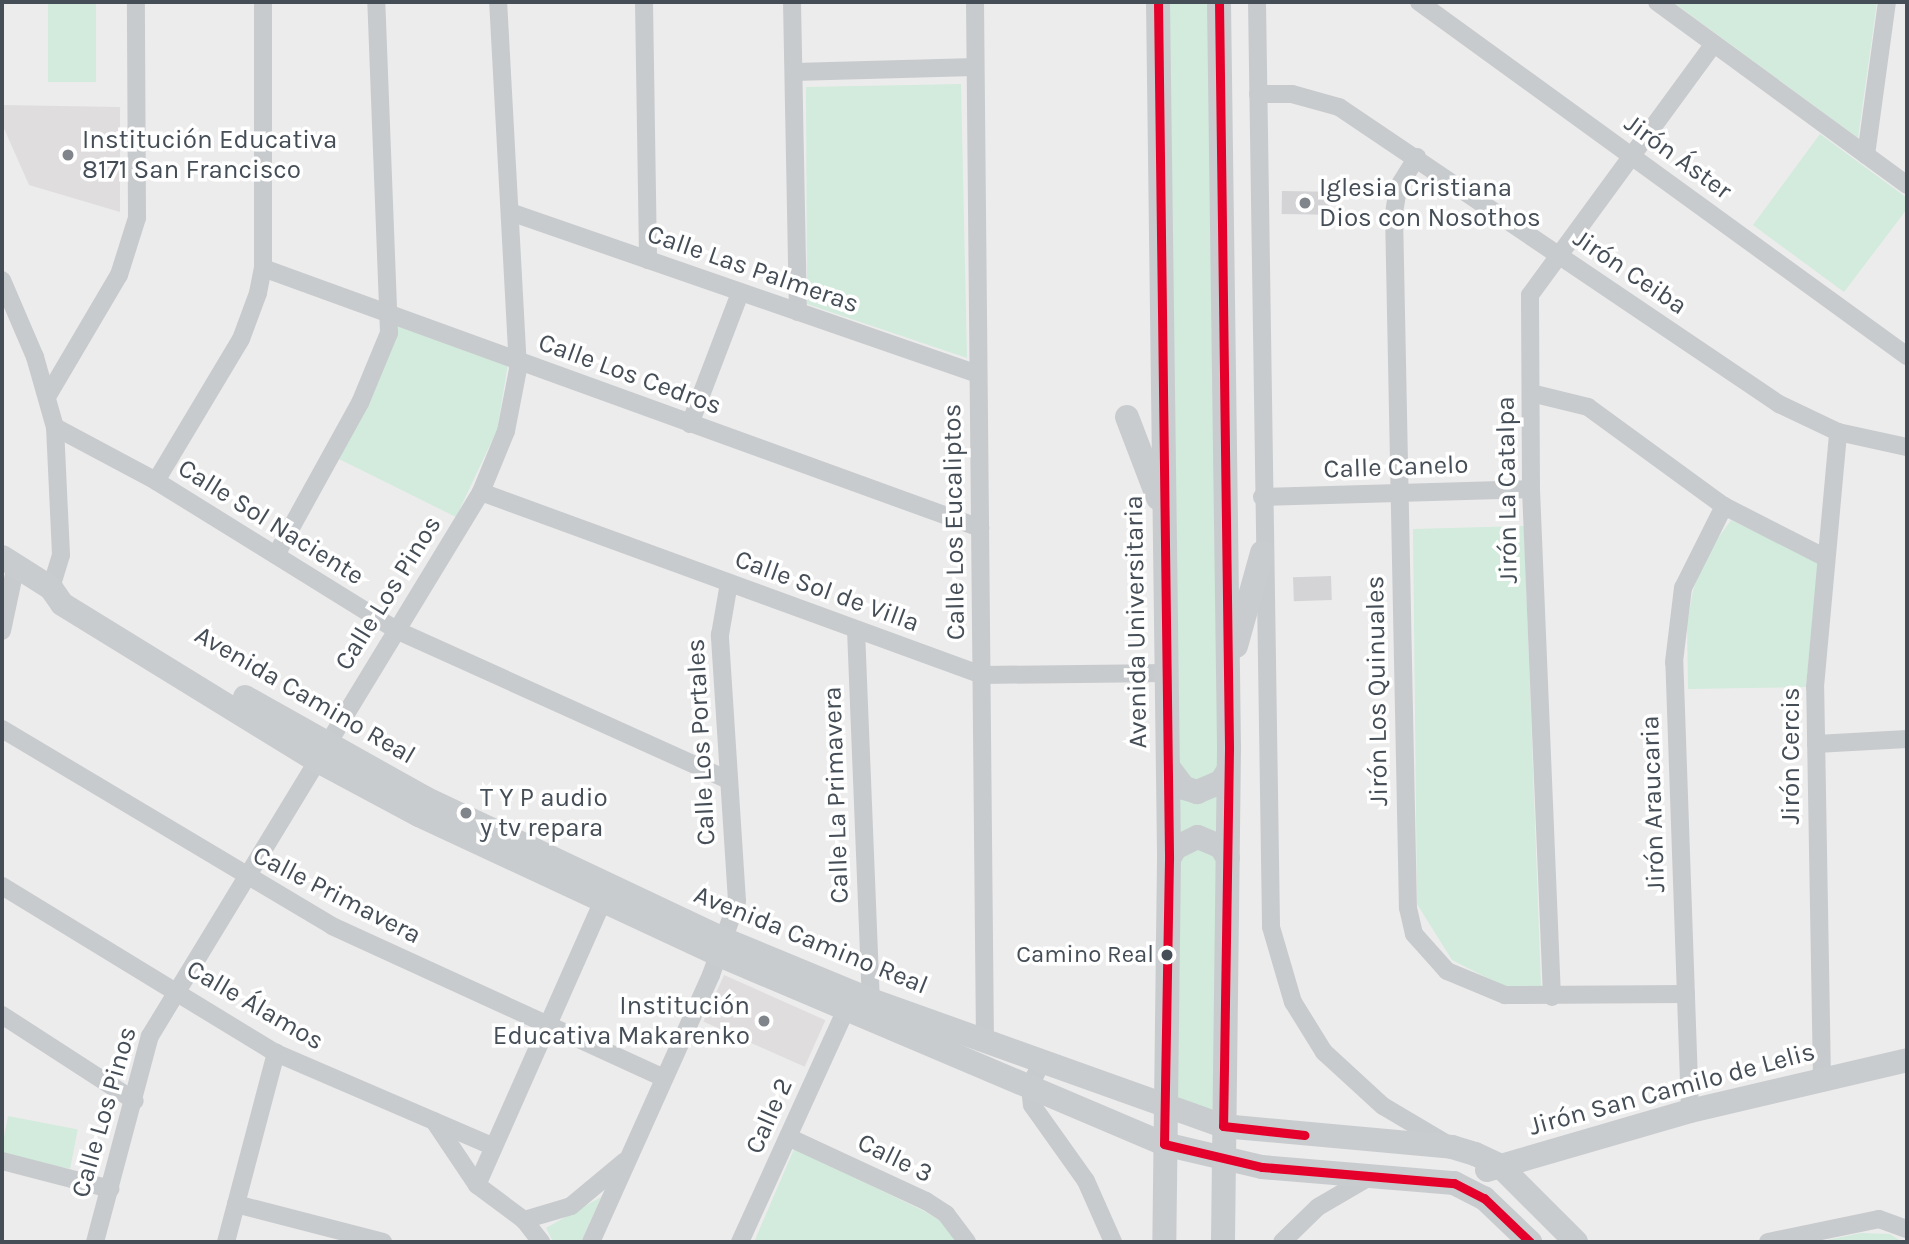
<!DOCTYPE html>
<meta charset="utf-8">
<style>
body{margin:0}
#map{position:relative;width:1909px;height:1244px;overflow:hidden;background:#edecec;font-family:Karla,sans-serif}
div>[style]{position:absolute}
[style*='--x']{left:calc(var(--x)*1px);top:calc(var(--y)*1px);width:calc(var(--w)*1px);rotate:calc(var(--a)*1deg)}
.education>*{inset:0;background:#dfdddd;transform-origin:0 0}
.green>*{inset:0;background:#d2ebdd;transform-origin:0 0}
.building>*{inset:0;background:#d4d4d6;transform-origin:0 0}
.street>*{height:18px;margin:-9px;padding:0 9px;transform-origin:9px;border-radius:9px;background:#c8cbcd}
.secondary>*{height:24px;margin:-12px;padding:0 12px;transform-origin:12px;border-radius:12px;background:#c9ccce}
.bus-1>*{height:9px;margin:-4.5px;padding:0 4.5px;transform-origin:4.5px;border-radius:4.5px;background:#e4002b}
.dots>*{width:19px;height:19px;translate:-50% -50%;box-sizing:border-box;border:4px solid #fff;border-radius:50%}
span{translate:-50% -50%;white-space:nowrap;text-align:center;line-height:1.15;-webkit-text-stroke:7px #fff;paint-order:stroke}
.bus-label{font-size:24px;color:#454e57}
.right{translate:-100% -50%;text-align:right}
.poi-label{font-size:26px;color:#454e57}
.left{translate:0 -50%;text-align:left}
.street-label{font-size:26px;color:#454e57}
.frame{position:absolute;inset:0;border:4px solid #454e57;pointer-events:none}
</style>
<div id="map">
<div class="education">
<div style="clip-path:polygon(2px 105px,120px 107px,120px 212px,29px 185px,2px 124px)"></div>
<div style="left:724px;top:975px;width:111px;height:51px;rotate:24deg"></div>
</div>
<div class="green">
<div style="left:48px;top:2px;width:48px;height:80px"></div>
<div style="clip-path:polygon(1166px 2px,1211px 2px,1221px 761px,1215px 1113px,1171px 1100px)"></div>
<div style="clip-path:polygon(1673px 2px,1877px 2px,1858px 138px)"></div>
<div style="clip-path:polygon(961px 84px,967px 358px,807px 304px,806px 87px)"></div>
<div style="clip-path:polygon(1820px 134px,1907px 198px,1907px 209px,1844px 292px,1753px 225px)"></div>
<div style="clip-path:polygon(399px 324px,508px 364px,497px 430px,456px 517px,339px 459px)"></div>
<div style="clip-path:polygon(1731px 520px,1818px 562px,1806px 687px,1688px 689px,1687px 625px,1693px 590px,1704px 558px)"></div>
<div style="clip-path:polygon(1524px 526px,1541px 986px,1503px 986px,1452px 960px,1417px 904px,1413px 529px)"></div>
<div style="left:8px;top:1116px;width:71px;height:40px;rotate:11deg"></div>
<div style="clip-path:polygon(794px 1149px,922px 1210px,942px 1222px,957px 1242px,754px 1242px)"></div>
<div style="clip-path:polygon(601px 1197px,581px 1242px,553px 1242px,546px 1228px)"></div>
<div style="clip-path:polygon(1861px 1233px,1890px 1234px,1902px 1242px,1818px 1242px)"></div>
</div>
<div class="building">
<div style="left:1282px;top:191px;width:47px;height:23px;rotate:1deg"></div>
<div style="left:1331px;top:576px;width:24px;height:38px;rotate:88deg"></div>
</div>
<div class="street">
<div style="--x:644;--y:2;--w:258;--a:89.1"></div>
<div style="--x:792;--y:2;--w:310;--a:88.9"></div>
<div style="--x:975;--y:2;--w:1040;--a:89.45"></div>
<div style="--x:1257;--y:2;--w:925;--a:89.13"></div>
<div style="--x:1271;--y:927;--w:78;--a:73.7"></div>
<div style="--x:1293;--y:1002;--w:59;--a:58.2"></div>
<div style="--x:1324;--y:1052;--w:80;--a:42.5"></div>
<div style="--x:1383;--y:1106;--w:77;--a:30.6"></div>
<div style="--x:1419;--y:2;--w:603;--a:35.96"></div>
<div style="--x:1657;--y:2;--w:310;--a:36.2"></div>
<div style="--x:794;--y:72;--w:181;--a:-1.6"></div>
<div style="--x:1258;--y:94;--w:34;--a:0"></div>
<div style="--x:1292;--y:94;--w:49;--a:15.5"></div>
<div style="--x:1339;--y:107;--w:531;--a:34.02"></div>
<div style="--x:1779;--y:404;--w:65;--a:25.4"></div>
<div style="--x:1838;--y:432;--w:71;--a:12.3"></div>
<div style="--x:1866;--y:155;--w:154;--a:-82.2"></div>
<div style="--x:1417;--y:157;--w:36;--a:122"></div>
<div style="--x:1398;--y:188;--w:25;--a:99"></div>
<div style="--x:1394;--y:213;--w:695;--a:88.85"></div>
<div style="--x:1408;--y:908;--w:27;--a:77"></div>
<div style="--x:1414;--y:934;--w:50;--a:48.3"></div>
<div style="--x:1447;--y:971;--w:63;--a:22.5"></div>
<div style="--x:1505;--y:995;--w:181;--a:-0.3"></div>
<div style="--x:510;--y:212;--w:495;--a:19.1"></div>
<div style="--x:263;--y:268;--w:763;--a:19.93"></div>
<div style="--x:2;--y:280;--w:84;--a:66.8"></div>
<div style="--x:35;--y:357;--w:73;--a:74.1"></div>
<div style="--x:55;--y:427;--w:128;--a:87.3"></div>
<div style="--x:61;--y:555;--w:34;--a:107"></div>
<div style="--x:1531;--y:393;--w:59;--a:13.8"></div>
<div style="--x:1588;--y:407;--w:168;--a:36.1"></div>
<div style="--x:1724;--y:506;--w:114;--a:27"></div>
<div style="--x:47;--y:397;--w:142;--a:-59.5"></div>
<div style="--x:119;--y:275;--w:60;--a:-72.5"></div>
<div style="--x:137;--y:218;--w:216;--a:-90.3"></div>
<div style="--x:690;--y:424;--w:140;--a:-69.1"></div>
<div style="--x:55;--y:427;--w:115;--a:28.1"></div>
<div style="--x:156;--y:481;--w:282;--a:31.8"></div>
<div style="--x:396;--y:630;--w:364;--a:24.3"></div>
<div style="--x:156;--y:481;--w:165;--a:-59.1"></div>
<div style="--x:241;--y:339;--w:49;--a:-69.7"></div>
<div style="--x:258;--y:293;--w:25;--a:-79"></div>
<div style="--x:263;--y:268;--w:266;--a:-90"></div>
<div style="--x:481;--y:492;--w:533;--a:20.07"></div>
<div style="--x:982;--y:675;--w:184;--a:-0.6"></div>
<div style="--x:1262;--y:497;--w:269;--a:-1.7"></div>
<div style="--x:276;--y:555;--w:174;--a:-61.1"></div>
<div style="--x:360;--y:403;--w:76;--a:-67.5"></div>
<div style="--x:389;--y:333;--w:331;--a:-92.2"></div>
<div style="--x:856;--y:630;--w:370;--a:87.7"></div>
<div style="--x:2;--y:631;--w:67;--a:-78"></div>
<div style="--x:2;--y:729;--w:384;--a:30.8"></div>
<div style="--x:332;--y:926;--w:365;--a:24.6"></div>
<div style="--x:1816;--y:744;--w:91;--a:-3.1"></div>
<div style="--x:2;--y:886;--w:321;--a:31.4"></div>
<div style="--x:276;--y:1053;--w:237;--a:23.3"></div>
<div style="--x:1552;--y:997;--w:508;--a:-92.37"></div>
<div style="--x:1531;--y:489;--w:194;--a:-90.3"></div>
<div style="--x:1530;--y:295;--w:311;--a:-53.8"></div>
<div style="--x:2;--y:1015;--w:158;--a:32.9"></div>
<div style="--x:1041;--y:1063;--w:26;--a:115"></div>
<div style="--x:1030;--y:1087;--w:18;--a:84"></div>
<div style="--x:1032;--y:1105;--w:93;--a:54.6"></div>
<div style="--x:1086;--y:1181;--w:67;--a:66.1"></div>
<div style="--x:1822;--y:1079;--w:392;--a:-91"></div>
<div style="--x:1815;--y:687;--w:256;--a:-84.8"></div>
<div style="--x:1690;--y:1111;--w:449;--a:-92"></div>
<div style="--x:1674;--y:662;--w:75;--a:-83.1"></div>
<div style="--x:1683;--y:588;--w:92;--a:-63.4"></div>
<div style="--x:434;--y:1121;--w:77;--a:56.1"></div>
<div style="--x:477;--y:1185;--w:59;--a:36.7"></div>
<div style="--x:524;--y:1220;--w:49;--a:-16.6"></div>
<div style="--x:571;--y:1206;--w:70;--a:-39.8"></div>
<div style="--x:788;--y:1137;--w:152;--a:24.9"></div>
<div style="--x:926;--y:1201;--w:24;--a:33"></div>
<div style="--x:946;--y:1214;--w:35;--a:53"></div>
<div style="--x:2;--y:1161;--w:112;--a:14.5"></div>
<div style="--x:477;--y:1185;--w:308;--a:-66.1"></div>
<div style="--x:236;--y:1204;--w:152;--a:14.5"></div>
<div style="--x:524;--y:1220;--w:28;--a:52"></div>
<div style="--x:95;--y:1242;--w:213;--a:-75.1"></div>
<div style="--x:150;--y:1036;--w:637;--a:-58.68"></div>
<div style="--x:481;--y:492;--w:66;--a:-67.7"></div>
<div style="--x:506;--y:431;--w:63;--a:-79"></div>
<div style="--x:518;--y:369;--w:368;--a:-93.1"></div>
<div style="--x:226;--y:1242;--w:196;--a:-75.2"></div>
<div style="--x:591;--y:1242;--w:293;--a:-65.8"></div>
<div style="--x:711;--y:975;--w:78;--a:-70.6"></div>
<div style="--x:737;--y:901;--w:267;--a:-93.7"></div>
<div style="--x:720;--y:635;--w:53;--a:-80.2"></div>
<div style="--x:740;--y:1242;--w:253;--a:-65.5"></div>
<div style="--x:1282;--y:1242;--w:50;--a:-44.2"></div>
<div style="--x:1318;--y:1207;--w:61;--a:-30.3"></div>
<div style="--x:1768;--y:1242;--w:113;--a:-11.7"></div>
<div style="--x:1879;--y:1219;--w:30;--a:20"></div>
</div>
<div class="secondary">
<div style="--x:1158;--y:2;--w:857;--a:89.26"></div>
<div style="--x:1169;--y:859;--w:383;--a:90.7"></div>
<div style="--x:1219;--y:2;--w:747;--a:89.23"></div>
<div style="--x:1229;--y:749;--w:493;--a:90.7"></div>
<div style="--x:1127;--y:417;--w:87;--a:69.1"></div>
<div style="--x:2;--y:557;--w:58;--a:32.3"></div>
<div style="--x:51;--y:588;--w:19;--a:55"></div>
<div style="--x:62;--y:604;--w:296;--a:31.6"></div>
<div style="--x:314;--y:759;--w:119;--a:28.1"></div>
<div style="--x:419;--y:815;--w:331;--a:25"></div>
<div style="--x:719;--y:955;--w:483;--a:23"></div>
<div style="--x:1164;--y:1144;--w:101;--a:13.2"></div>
<div style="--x:1262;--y:1167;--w:193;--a:4.8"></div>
<div style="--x:1454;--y:1183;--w:34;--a:27"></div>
<div style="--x:1484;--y:1198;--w:64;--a:43.7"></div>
<div style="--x:1236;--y:646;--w:97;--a:-74.4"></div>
<div style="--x:245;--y:697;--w:206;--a:29.3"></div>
<div style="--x:425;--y:798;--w:333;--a:25.3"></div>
<div style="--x:726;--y:940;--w:157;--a:22.5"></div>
<div style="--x:871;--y:1000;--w:374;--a:19.7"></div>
<div style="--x:1223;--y:1126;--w:230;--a:5.2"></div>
<div style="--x:1452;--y:1147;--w:24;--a:17"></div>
<div style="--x:1475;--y:1154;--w:26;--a:25"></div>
<div style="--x:1499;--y:1165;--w:109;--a:45"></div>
<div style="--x:1169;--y:768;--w:25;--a:53"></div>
<div style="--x:1184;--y:788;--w:14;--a:17"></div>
<div style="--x:1197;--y:792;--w:26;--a:-23"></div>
<div style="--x:1221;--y:782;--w:13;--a:-58"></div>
<div style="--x:1169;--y:859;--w:13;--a:-61"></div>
<div style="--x:1175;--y:848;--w:25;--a:-26"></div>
<div style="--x:1198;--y:837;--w:25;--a:23"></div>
<div style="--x:1221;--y:847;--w:13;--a:58"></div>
<div style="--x:1487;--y:1170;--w:211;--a:-16.2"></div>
<div style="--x:1690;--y:1111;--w:223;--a:-13.2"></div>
</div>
<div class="bus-1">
<div style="--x:1158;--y:2;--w:857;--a:89.26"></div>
<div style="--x:1169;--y:859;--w:285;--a:91"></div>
<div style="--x:1164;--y:1144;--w:101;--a:13.2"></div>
<div style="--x:1262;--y:1167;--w:193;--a:4.8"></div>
<div style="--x:1454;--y:1183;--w:34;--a:27"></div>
<div style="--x:1484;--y:1198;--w:64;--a:43.7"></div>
<div style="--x:1219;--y:2;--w:747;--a:89.23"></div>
<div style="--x:1229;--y:749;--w:377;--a:90.9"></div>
<div style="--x:1223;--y:1126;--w:82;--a:6.3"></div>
</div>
<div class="dots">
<div style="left:68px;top:155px;background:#80858b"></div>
<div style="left:1305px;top:203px;background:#80858b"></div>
<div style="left:466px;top:813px;background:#80858b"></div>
<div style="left:1167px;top:955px;background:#454e57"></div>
<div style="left:764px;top:1021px;background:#80858b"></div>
</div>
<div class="bus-label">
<span class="right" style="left:1154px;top:955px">Camino Real</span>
</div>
<div class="poi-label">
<span class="left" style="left:82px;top:155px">Institución Educativa<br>8171 San Francisco</span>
<span class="left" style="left:1319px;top:203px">Iglesia Cristiana<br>Dios con Nosothos</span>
<span class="left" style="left:480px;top:813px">T Y P audio<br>y tv repara</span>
<span class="right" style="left:750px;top:1021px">Institución<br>Educativa Makarenko</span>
</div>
<div class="street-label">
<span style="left:1678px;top:157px;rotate:36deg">Jirón Áster</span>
<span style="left:753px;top:269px;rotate:19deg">Calle Las Palmeras</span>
<span style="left:1630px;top:272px;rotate:34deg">Jirón Ceiba</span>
<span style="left:630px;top:374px;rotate:20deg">Calle Los Cedros</span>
<span style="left:1396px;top:467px;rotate:-2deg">Calle Canelo</span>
<span style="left:1507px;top:490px;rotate:-91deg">Jirón La Catalpa</span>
<span style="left:271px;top:522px;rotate:32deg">Calle Sol Naciente</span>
<span style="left:954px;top:522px;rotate:-91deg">Calle Los Eucaliptos</span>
<span style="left:827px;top:591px;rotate:20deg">Calle Sol de Villa</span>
<span style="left:388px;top:593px;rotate:-58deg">Calle Los Pinos</span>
<span style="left:1136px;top:622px;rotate:-91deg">Avenida Universitaria</span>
<span style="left:1377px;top:691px;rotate:-91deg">Jirón Los Quinuales</span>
<span style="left:305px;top:695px;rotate:30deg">Avenida Camino Real</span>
<span style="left:701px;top:742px;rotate:-93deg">Calle Los Portales</span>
<span style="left:1791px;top:756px;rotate:-90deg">Jirón Cercis</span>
<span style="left:836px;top:795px;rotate:-92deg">Calle La Primavera</span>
<span style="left:1653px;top:804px;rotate:-92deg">Jirón Araucaria</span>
<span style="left:337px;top:895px;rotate:27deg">Calle Primavera</span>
<span style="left:811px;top:940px;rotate:22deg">Avenida Camino Real</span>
<span style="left:255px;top:1005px;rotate:30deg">Calle Álamos</span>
<span style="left:1672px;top:1089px;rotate:-15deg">Jirón San Camilo de Lelis</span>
<span style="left:104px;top:1112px;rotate:-74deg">Calle Los Pinos</span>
<span style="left:769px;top:1116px;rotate:-66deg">Calle 2</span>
<span style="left:895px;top:1158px;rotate:26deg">Calle 3</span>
</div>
<div class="frame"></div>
</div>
